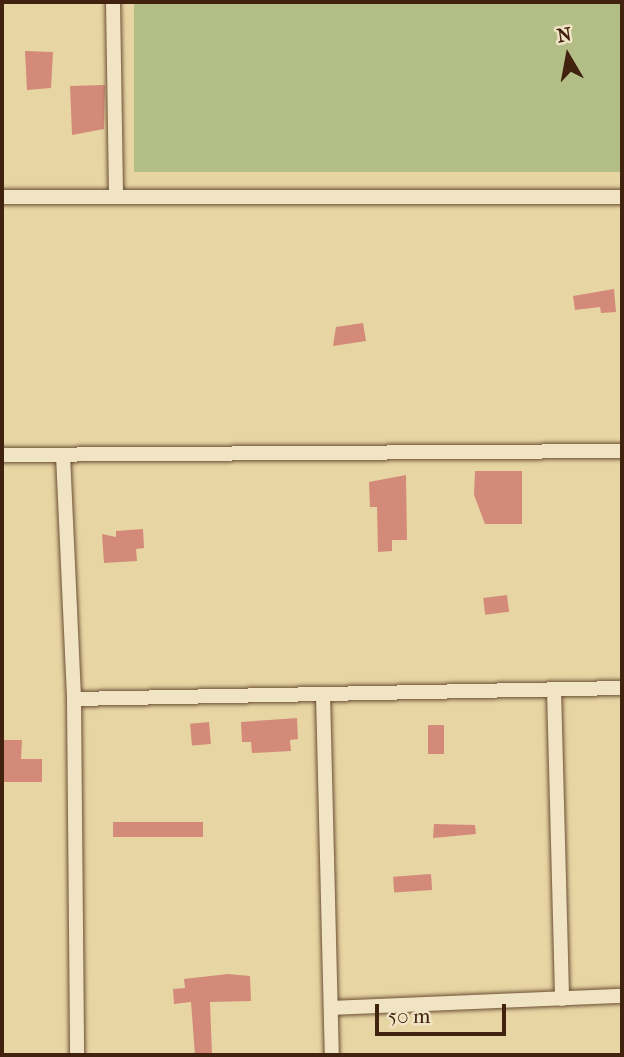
<!DOCTYPE html>
<style>
body{margin:0}
#map{position:relative;width:624px;height:1057px;overflow:hidden;background:#e8d5a4;font-family:"IM FELL French Canon",serif}
div>[style]{position:absolute}
[style*='--x']{left:calc(var(--x)*1px);top:calc(var(--y)*1px);width:calc(var(--w)*1px);rotate:calc(var(--a)*1deg)}
.green>*{inset:0;background:#b3be87;transform-origin:0 0}
.building>*{inset:0;background:#d48a78;transform-origin:0 0}
.roads{filter:drop-shadow(0 0 2px #6b4f34) drop-shadow(0 0 2px #6b4f34)}
.minor>*{height:14px;margin:-7px;padding:0 7px;transform-origin:7px;border-radius:7px;background:#f0e4c4}
span{translate:-50% -50%;white-space:nowrap;text-align:center;line-height:1.15;-webkit-text-stroke:6px #f0e4c4;paint-order:stroke}
.frame{position:absolute;inset:0;border:4px solid #41220f;pointer-events:none}
.north{position:absolute;left:533px;top:21px;width:70px;height:70px;-webkit-text-stroke:5px #f0e4c4;paint-order:stroke;rotate:350deg;font-size:19px;font-weight:700;line-height:28px;text-align:center;color:#41220f}
.north::after{content:'';display:block;margin:auto;width:24px;height:32px;background:#41220f;clip-path:polygon(50% 0,100% 100%,50% 72%,0 100%)}
.scale{position:absolute;left:375px;top:1004px;width:131px;height:32px;box-sizing:border-box;border:4px solid #41220f;border-top:0;padding-left:9px;font-size:21px;line-height:24px;white-space:nowrap;color:#41220f;-webkit-text-stroke:5px #f0e4c4;paint-order:stroke}
</style>
<div id="map">
<div class="green">
<div style="left:134px;top:2px;width:488px;height:170px"></div>
</div>
<div class="building">
<div style="clip-path:polygon(25px 51px,53px 52px,51px 88px,27px 90px)"></div>
<div style="clip-path:polygon(105px 85px,104px 129px,72px 135px,70px 86px)"></div>
<div style="clip-path:polygon(614px 289px,616px 312px,601px 313px,600px 307px,575px 310px,573px 296px)"></div>
<div style="clip-path:polygon(363px 323px,366px 341px,333px 346px,336px 327px)"></div>
<div style="clip-path:polygon(475px 471px,522px 471px,522px 524px,485px 524px,474px 495px)"></div>
<div style="clip-path:polygon(406px 475px,407px 540px,392px 540px,392px 551px,378px 552px,377px 507px,370px 507px,369px 482px)"></div>
<div style="clip-path:polygon(143px 529px,144px 548px,136px 549px,137px 561px,104px 563px,102px 534px,116px 537px,116px 531px)"></div>
<div style="left:507px;top:595px;width:17px;height:24px;rotate:83deg"></div>
<div style="clip-path:polygon(297px 718px,298px 739px,290px 740px,291px 751px,252px 753px,251px 742px,242px 742px,241px 722px)"></div>
<div style="left:209px;top:722px;width:22px;height:19px;rotate:85deg"></div>
<div style="left:428px;top:725px;width:16px;height:29px"></div>
<div style="clip-path:polygon(2px 740px,22px 740px,21px 759px,42px 759px,42px 782px,2px 782px)"></div>
<div style="left:113px;top:822px;width:90px;height:15px"></div>
<div style="clip-path:polygon(434px 824px,475px 825px,476px 834px,433px 838px)"></div>
<div style="left:431px;top:874px;width:16px;height:38px;rotate:86deg"></div>
<div style="clip-path:polygon(228px 974px,250px 976px,251px 1001px,210px 1002px,212px 1055px,195px 1055px,191px 1002px,174px 1004px,173px 989px,185px 988px,184px 979px)"></div>
</div>
<div class="roads">
<div class="minor">
<div style="--x:113;--y:2;--w:195;--a:89.1"></div>
<div style="--x:2;--y:197;--w:620;--a:0"></div>
<div style="--x:2;--y:455;--w:620;--a:-0.37"></div>
<div style="--x:63;--y:455;--w:244;--a:87.4"></div>
<div style="--x:74;--y:699;--w:356;--a:89.5"></div>
<div style="--x:554;--y:689;--w:310;--a:88.5"></div>
<div style="--x:323;--y:694;--w:361;--a:88.6"></div>
<div style="--x:74;--y:699;--w:548;--a:-1.15"></div>
<div style="--x:331;--y:1008;--w:291;--a:-2.4"></div>
</div>
</div>
<div class="frame"></div>
<div class="north">N</div>
<div class="scale">50 m</div>
</div>
